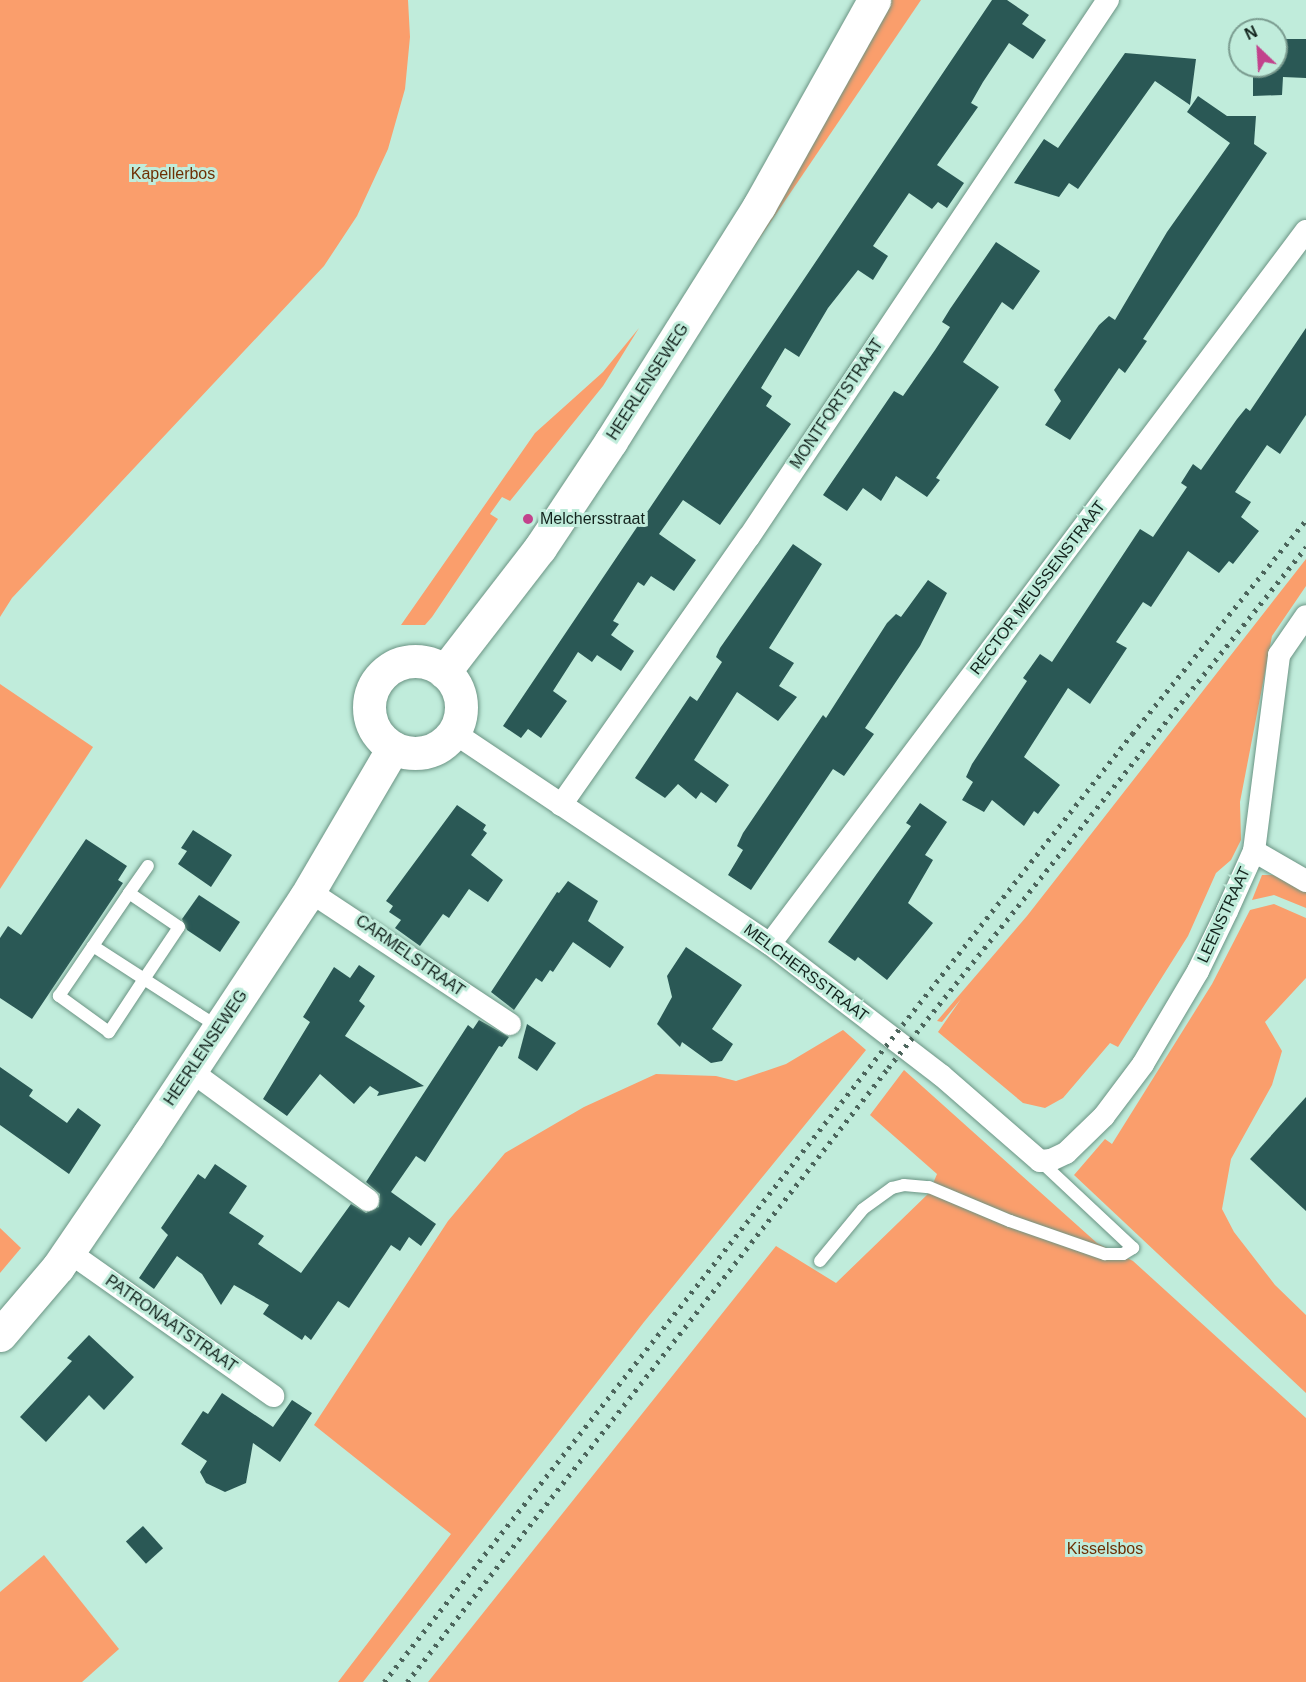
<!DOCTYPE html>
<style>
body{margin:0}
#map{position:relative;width:1306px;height:1682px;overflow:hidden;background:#c0ecdb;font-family:Arial,sans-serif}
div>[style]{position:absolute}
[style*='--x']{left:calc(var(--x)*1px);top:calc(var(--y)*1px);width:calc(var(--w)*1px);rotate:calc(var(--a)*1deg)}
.green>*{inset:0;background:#fa9e6c}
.building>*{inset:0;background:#2a5855;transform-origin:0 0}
.roads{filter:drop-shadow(0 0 2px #6b9484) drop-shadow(0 0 2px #6b9484)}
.lane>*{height:12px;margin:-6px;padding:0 6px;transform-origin:6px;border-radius:6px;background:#fff}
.street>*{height:22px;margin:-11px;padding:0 11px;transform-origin:11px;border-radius:11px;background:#fff}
.secondary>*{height:33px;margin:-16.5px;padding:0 16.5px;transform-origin:16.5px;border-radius:16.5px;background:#fff}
.secondary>.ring{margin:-16.5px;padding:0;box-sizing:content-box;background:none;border:33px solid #fff;border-radius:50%}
.rail>*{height:4.5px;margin-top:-2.25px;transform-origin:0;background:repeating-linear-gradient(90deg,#4c655c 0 3px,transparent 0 9px)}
.dots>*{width:16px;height:16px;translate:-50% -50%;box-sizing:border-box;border:3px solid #c0ecdb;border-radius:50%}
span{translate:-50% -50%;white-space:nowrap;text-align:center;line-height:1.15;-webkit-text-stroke:6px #c0ecdb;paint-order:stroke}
.park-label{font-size:16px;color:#6d3005}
.street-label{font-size:16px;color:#12221c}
.poi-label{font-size:16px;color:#12221c}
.left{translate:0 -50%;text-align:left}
.north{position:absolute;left:1228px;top:18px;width:60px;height:60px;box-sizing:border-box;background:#c0ecdb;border:2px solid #7a9b8f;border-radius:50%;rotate:335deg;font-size:16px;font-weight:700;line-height:24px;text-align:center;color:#12221c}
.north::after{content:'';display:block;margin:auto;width:21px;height:27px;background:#c2428c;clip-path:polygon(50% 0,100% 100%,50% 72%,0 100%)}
</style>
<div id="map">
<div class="green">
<div style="clip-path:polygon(0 0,408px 0,410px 37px,405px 89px,388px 149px,357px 216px,324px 266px,12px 598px,0 617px)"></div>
<div style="clip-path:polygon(885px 0,921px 0,715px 304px)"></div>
<div style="clip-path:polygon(639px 328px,603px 386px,510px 501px,502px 497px,490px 514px,498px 519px,432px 617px,425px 625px,401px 625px,535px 433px,603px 372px)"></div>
<div style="clip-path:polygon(1306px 559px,1306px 586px,1272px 636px,1240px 802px,1241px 840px,1231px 860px,1216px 873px,1188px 936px,1118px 1047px,1110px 1043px,1063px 1098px,1045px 1108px,1023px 1103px,938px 1032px,961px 999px,942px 1022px,937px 1021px,1027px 916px)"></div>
<div style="clip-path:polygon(0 684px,93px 747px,0 889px)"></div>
<div style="clip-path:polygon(1262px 875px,1273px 875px,1306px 891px,1306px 908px,1274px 895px,1252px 900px)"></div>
<div style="clip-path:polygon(1274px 904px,1306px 918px,1306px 978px,1265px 1022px,1282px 1051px,1272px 1085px,1231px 1159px,1222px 1209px,1234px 1232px,1275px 1285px,1306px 1315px,1306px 1393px,1074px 1175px,1105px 1139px,1112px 1144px,1212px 984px,1250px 910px)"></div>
<div style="clip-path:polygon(843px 1030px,866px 1050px,644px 1322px,363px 1682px,338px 1682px,451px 1534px,314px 1425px,448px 1221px,505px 1153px,584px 1107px,656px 1074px,716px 1076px,736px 1081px,786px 1064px)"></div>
<div style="clip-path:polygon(904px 1070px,1097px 1243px,1133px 1261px,1306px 1418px,1306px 1682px,428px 1682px,776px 1246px,836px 1283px,929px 1193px,937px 1174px,870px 1115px)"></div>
<div style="clip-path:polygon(0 1228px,21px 1248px,0 1273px)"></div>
<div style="clip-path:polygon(44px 1555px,119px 1649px,82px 1682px,0 1682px,0 1592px)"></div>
</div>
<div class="building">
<div style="clip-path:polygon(992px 0,1007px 0,1029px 15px,1022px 24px,1046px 40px,1033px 59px,1009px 43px,983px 82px,971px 103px,978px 107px,937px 165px,964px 183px,947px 208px,938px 202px,932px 209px,909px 193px,873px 246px,888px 256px,873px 280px,858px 270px,828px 308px,799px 357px,785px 348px,761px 388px,772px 396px,766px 406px,791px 424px,720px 525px,683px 500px,659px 534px,696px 560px,674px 591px,651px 576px,644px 586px,638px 582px,613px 621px,619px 624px,611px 635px,634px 651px,621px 671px,597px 655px,592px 662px,578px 652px,553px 691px,567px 701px,541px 738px,528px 729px,521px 738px,503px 726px)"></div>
<div style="clip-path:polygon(1276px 39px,1306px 39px,1306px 78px,1283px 77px,1282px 95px,1253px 96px,1253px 66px,1276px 66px)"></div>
<div style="clip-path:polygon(1125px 53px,1196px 59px,1190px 105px,1155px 81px,1078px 189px,1069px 183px,1059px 197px,1014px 183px,1044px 139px,1058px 148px)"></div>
<div style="clip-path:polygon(1198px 96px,1227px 116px,1256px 116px,1254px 144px,1267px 153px,1143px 339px,1147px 341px,1125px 373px,1119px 368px,1070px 440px,1045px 425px,1061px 401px,1054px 390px,1099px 325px,1109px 316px,1115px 320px,1167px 232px,1230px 143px,1187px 112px)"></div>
<div style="clip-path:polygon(996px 242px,1040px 271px,1013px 310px,1002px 302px,963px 362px,999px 387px,936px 478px,940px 480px,927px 497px,896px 476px,881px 501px,863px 488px,847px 511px,823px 495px,894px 391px,903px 396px,935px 350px,950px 327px,942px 322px,950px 309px)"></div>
<div style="clip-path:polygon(1306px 328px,1306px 415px,1280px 454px,1267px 445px,1235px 492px,1251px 502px,1241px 517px,1259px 531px,1233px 564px,1229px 561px,1219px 573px,1188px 551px,1151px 607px,1143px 602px,1116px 642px,1127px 648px,1090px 704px,1068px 688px,1024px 757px,1060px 785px,1038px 814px,1034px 811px,1024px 826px,992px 800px,984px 812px,962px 800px,973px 782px,966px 777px,972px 764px,1027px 681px,1023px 678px,1040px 654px,1052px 662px,1140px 529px,1153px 537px,1187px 487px,1181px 483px,1193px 464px,1201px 470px,1237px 419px,1246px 408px,1250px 411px)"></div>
<div style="clip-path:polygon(793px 544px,822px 564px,769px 648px,794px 663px,779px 686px,797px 697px,778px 721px,737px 692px,694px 760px,729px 785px,716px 803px,701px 792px,696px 799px,678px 784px,665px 798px,635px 778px,690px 696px,697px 701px,722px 662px,716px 657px,720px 648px)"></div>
<div style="clip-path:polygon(928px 580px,947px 593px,920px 646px,865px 728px,874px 734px,844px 776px,833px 769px,751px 890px,728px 875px,743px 850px,737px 846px,743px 833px,823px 715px,826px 718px,887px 623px,896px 614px,901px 617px)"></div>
<div style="clip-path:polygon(920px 803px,947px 822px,925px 855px,933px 860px,908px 903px,933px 923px,887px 980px,858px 957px,855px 961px,828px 942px,911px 826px,906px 823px)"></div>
<div style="clip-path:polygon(457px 805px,486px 825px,483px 830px,487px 833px,471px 855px,503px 880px,488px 902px,469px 889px,449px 918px,443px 914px,420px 946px,395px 928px,401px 920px,389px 912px,393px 906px,386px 901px)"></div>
<div style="clip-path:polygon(193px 830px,232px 855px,211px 887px,178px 864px,187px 851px,181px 848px)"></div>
<div style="clip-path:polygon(86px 839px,127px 866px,118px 880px,123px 883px,32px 1019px,0 998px,0 938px,8px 926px,21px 935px)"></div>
<div style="clip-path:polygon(568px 881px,598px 901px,588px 921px,624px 947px,610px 968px,573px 942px,553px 972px,550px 970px,542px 982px,536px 978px,514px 1010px,491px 992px,557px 892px,559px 893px)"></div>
<div style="clip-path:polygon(199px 895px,240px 922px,220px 952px,187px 930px,182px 919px)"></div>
<div style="clip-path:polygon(686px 947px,742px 985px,712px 1029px,733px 1044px,722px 1061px,711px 1063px,682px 1042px,680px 1047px,657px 1024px,672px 997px,667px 976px)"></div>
<div style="clip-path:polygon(359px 965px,375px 976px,359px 1001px,365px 1006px,345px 1036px,424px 1086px,377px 1096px,379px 1092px,370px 1086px,354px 1104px,320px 1074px,287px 1116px,263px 1099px,310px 1022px,303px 1017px,334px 967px,350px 978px)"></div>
<div style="clip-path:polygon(479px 1020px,509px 1037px,502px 1047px,499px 1046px,425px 1162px,416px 1156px,391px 1192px,436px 1224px,421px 1246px,409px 1237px,400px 1251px,391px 1245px,349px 1308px,338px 1301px,311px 1340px,305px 1335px,302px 1340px,263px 1314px,269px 1305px,234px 1285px,221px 1305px,202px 1274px,177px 1256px,154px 1289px,139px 1278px,168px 1235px,161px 1228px,198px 1174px,205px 1179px,215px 1164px,247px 1186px,229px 1213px,264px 1236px,258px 1244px,301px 1273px,351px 1204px,366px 1213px,379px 1207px,380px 1194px,366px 1182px,468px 1025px,473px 1029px)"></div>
<div style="clip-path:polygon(527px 1024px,556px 1043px,537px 1071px,518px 1058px)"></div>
<div style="clip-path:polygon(0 1067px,33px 1090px,29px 1096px,67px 1123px,78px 1108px,101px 1125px,69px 1174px,0 1125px)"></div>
<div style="clip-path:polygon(1306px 1097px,1306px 1211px,1250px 1159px)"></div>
<div style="clip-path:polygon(89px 1335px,134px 1377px,104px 1410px,89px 1395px,46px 1442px,20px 1417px,72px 1361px,67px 1358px)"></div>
<div style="clip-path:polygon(222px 1393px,273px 1427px,292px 1400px,312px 1413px,280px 1462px,253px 1443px,246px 1483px,225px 1492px,206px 1483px,200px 1472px,207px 1461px,181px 1444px,203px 1411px,208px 1414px)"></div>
<div style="left:143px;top:1526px;width:30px;height:23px;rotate:48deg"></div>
</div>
<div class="roads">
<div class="lane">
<div style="--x:129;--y:893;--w:33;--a:-55"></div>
<div style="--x:93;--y:946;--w:64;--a:-55.8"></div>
<div style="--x:129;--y:893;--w:60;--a:34.2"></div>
<div style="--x:179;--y:927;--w:63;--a:123.9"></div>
<div style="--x:144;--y:979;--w:64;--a:123.4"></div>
<div style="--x:109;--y:1032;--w:62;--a:-144.2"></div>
<div style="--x:59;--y:996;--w:60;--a:-55.8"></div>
<div style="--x:93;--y:946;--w:61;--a:32.9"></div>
<div style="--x:144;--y:979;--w:64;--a:32.9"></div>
<div style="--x:198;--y:1014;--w:25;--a:32"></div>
<div style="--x:820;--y:1261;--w:67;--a:-50.4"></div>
<div style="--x:863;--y:1209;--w:36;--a:-36"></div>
<div style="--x:892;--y:1188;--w:12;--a:-14"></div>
<div style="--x:904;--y:1185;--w:25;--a:5"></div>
<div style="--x:929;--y:1187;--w:88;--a:22.8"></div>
<div style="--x:1010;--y:1221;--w:101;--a:19.2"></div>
<div style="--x:1105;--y:1254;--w:18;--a:0"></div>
<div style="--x:1123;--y:1254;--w:12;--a:-31"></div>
<div style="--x:1133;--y:1248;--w:127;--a:-136.9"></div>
</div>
<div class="street">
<div style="--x:453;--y:732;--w:381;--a:33.8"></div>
<div style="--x:770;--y:944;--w:215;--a:37.5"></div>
<div style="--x:941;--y:1075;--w:131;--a:41"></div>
<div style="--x:1040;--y:1161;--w:11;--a:-5"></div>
<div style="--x:1051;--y:1160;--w:17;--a:-25"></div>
<div style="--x:1066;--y:1153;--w:53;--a:-44.2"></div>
<div style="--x:1104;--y:1116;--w:65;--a:-53.1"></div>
<div style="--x:1143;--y:1064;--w:108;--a:-59.4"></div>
<div style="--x:1198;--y:971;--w:67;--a:-64.2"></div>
<div style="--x:1227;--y:911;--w:66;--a:-65.8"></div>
<div style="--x:1254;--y:851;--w:198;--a:-82.7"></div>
<div style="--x:1279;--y:655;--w:47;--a:-55.3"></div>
<div style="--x:561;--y:805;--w:327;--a:-55"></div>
<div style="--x:749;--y:537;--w:646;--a:-56.24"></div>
<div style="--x:1254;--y:851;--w:60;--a:30"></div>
<div style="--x:309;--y:891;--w:241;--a:33.5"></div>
<div style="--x:770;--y:944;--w:892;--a:-53.07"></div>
<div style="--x:191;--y:1071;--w:219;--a:36.1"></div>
<div style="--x:69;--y:1252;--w:250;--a:35.2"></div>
</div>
<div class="secondary">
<div class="ring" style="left:369px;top:661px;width:59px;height:59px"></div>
<div style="--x:444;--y:672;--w:157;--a:-52.3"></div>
<div style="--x:540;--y:548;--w:128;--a:-56.4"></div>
<div style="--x:611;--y:441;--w:278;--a:-57.8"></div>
<div style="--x:759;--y:206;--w:236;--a:-60.8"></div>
<div style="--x:0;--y:1335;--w:89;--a:-49.5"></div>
<div style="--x:58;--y:1267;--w:160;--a:-55.7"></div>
<div style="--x:148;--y:1135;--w:284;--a:-56.5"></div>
<div style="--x:305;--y:898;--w:174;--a:-59.6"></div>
</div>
</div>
<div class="rail">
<div style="--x:384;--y:1682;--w:1208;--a:-51.73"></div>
<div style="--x:1132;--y:734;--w:276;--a:-50.9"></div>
<div style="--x:407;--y:1682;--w:780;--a:-51.93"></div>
<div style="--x:888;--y:1068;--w:668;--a:-51.26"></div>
</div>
<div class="dots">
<div style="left:528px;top:519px;background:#c2428c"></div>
</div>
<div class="park-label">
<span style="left:173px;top:174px">Kapellerbos</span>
<span style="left:1105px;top:1549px">Kisselsbos</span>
</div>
<div class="street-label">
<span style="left:648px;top:382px;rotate:-57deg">HEERLENSEWEG</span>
<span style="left:837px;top:404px;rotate:-56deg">MONTFORTSTRAAT</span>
<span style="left:1038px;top:588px;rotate:-53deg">RECTOR MEUSSENSTRAAT</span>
<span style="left:1224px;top:915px;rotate:-65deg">LEENSTRAAT</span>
<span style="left:410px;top:956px;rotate:35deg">CARMELSTRAAT</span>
<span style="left:806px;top:973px;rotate:37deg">MELCHERSSTRAAT</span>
<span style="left:206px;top:1048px;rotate:-56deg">HEERLENSEWEG</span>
<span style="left:171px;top:1324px;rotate:35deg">PATRONAATSTRAAT</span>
</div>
<div class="poi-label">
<span class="left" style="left:540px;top:519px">Melchersstraat</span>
</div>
<div class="north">N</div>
</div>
